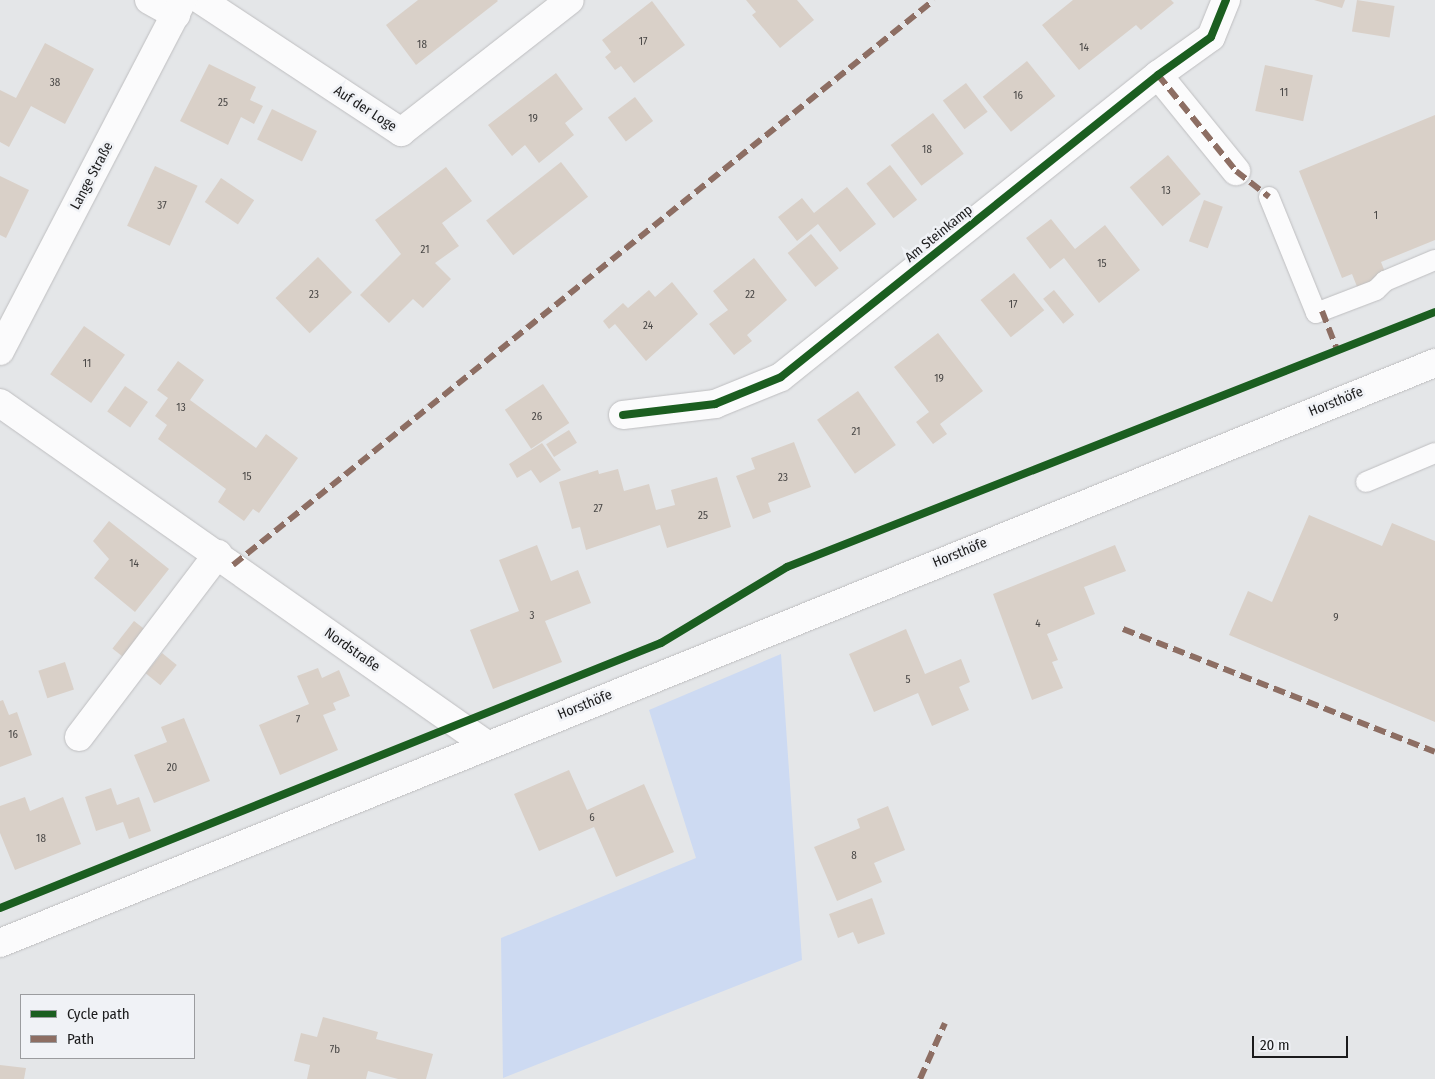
<!DOCTYPE html>
<meta charset="utf-8">
<style>
body{margin:0}
#map{position:relative;width:1435px;height:1079px;overflow:hidden;background:#e4e6e8;font-family:"Fira Sans Condensed",sans-serif}
div>[style]{position:absolute}
[style*='--x']{left:calc(var(--x)*1px);top:calc(var(--y)*1px);width:calc(var(--w)*1px);rotate:calc(var(--a)*1deg)}
.green>*{inset:0;background:#cddaf2}
.building>*{inset:0;background:#d9d0c8;transform-origin:0 0}
.roads{filter:drop-shadow(0 0 1px #bebec0) drop-shadow(0 0 1px #bebec0)}
.service>*{height:20px;margin:-10px;padding:0 10px;transform-origin:10px;border-radius:10px;background:#fbfbfc}
.minor>*{height:28px;margin:-14px;padding:0 14px;transform-origin:14px;border-radius:14px;background:#fbfbfc}
.secondary>*{height:28px;margin:-14px;padding:0 14px;transform-origin:14px;border-radius:14px;background:#fbfbfc}
.quiet>*{height:6px;margin-top:-3px;transform-origin:0;background:repeating-linear-gradient(90deg,#8d6e63 0 12px,transparent 0 18px)}
.cycleway>*{height:8px;margin:-4px;padding:0 4px;transform-origin:4px;border-radius:4px;background:#1b5e20}
span{translate:-50% -50%;white-space:nowrap;text-align:center;line-height:1.15;-webkit-text-stroke:5px #f0f2f6;paint-order:stroke}
.number-label{font-size:11px;color:#4a4847}
.number-label span{-webkit-text-stroke-width:0}
.street-label{font-size:14px;color:#1b1b1c}
.legend{position:absolute;left:20px;top:994px;width:175px;height:65px;box-sizing:border-box;background:#f0f2f6;border:1px solid #9b9c9f;margin:0;padding:6px 9px;list-style:none;font-size:15px;color:#1b1b1c}
.legend li{display:flex;align-items:center;gap:10px;height:25px}
.legend b{width:25px;border:1px solid #9b9c9f}
.scale{position:absolute;left:1252px;top:1036px;width:96px;height:22px;box-sizing:border-box;border:2px solid #1b1b1c;border-top:0;padding-left:6px;font-size:15px;line-height:18px;white-space:nowrap;color:#1b1b1c;-webkit-text-stroke:4px #f0f2f6;paint-order:stroke}
</style>
<div id="map">
<div class="green">
<div style="clip-path:polygon(781px 654px,802px 960px,503px 1078px,501px 938px,696px 858px,649px 710px)"></div>
</div>
<div class="building">
<div style="clip-path:polygon(418px 0,497px 0,498px 1px,416px 65px,386px 25px)"></div>
<div style="clip-path:polygon(746px 0,797px 0,814px 20px,780px 48px,752px 15px,756px 12px)"></div>
<div style="clip-path:polygon(1073px 0,1171px 0,1174px 3px,1141px 30px,1136px 25px,1079px 70px,1042px 25px)"></div>
<div style="clip-path:polygon(1314px 0,1345px 0,1342px 8px)"></div>
<div style="left:1357px;top:0;width:38px;height:32px;rotate:9deg"></div>
<div style="clip-path:polygon(652px 1px,685px 45px,634px 83px,621px 66px,615px 70px,605px 57px,611px 52px,602px 40px)"></div>
<div style="clip-path:polygon(45px 43px,94px 69px,65px 124px,31px 106px,9px 147px,0 142px,0 90px,16px 98px)"></div>
<div style="left:1027px;top:61px;width:45px;height:57px;rotate:51deg"></div>
<div style="clip-path:polygon(209px 64px,256px 87px,250px 100px,263px 106px,254px 124px,241px 117px,228px 145px,180px 121px)"></div>
<div style="left:1265px;top:65px;width:49px;height:47px;rotate:12deg"></div>
<div style="clip-path:polygon(556px 73px,583px 109px,565px 123px,574px 135px,539px 163px,525px 145px,512px 156px,488px 125px)"></div>
<div style="left:966px;top:83px;width:36px;height:29px;rotate:53deg"></div>
<div style="left:635px;top:97px;width:30px;height:34px;rotate:53deg"></div>
<div style="left:272px;top:109px;width:50px;height:34px;rotate:26deg"></div>
<div style="left:933px;top:113px;width:51px;height:53px;rotate:53deg"></div>
<div style="clip-path:polygon(1435px 115px,1435px 240px,1381px 262px,1387px 277px,1358px 289px,1352px 274px,1342px 278px,1299px 171px)"></div>
<div style="left:1168px;top:155px;width:51px;height:50px;rotate:50deg"></div>
<div style="left:561px;top:162px;width:44px;height:95px;rotate:52deg"></div>
<div style="left:890px;top:165px;width:44px;height:30px;rotate:52deg"></div>
<div style="left:155px;top:166px;width:47px;height:66px;rotate:25deg"></div>
<div style="clip-path:polygon(446px 167px,472px 201px,442px 223px,459px 246px,435px 263px,451px 279px,423px 308px,413px 299px,389px 323px,360px 295px,401px 254px,375px 220px)"></div>
<div style="clip-path:polygon(0 176px,29px 190px,6px 238px,0 235px)"></div>
<div style="left:221px;top:178px;width:40px;height:29px;rotate:34deg"></div>
<div style="clip-path:polygon(847px 187px,876px 224px,840px 252px,818px 224px,797px 241px,778px 217px,802px 198px,814px 213px)"></div>
<div style="left:1204px;top:200px;width:20px;height:44px;rotate:20deg"></div>
<div style="clip-path:polygon(1051px 219px,1075px 249px,1105px 225px,1140px 270px,1099px 303px,1064px 258px,1050px 269px,1026px 238px)"></div>
<div style="left:811px;top:234px;width:44px;height:30px;rotate:51deg"></div>
<div style="left:318px;top:257px;width:49px;height:59px;rotate:46deg"></div>
<div style="clip-path:polygon(754px 258px,787px 300px,747px 335px,752px 341px,734px 355px,709px 324px,728px 310px,713px 291px)"></div>
<div style="left:1014px;top:273px;width:48px;height:43px;rotate:51deg"></div>
<div style="clip-path:polygon(672px 282px,698px 314px,646px 361px,615px 324px,609px 329px,603px 321px,623px 303px,628px 308px,649px 290px,655px 297px)"></div>
<div style="left:1054px;top:290px;width:32px;height:14px;rotate:51deg"></div>
<div style="left:84px;top:326px;width:50px;height:59px;rotate:35deg"></div>
<div style="clip-path:polygon(938px 333px,983px 391px,940px 424px,947px 434px,933px 444px,916px 422px,929px 412px,894px 367px)"></div>
<div style="clip-path:polygon(178px 361px,204px 380px,190px 400px,256px 448px,266px 434px,298px 458px,259px 513px,253px 509px,244px 521px,218px 502px,226px 489px,158px 439px,167px 425px,155px 416px,168px 398px,157px 390px)"></div>
<div style="left:543px;top:384px;width:47px;height:46px;rotate:56deg"></div>
<div style="left:125px;top:386px;width:28px;height:31px;rotate:35deg"></div>
<div style="left:858px;top:391px;width:66px;height:50px;rotate:55deg"></div>
<div style="left:569px;top:430px;width:15px;height:27px;rotate:58deg"></div>
<div style="clip-path:polygon(794px 442px,811px 487px,768px 503px,771px 512px,753px 519px,736px 476px,755px 469px,751px 458px)"></div>
<div style="clip-path:polygon(542px 443px,561px 470px,540px 483px,531px 470px,517px 478px,509px 464px)"></div>
<div style="clip-path:polygon(618px 469px,624px 491px,649px 484px,656px 510px,675px 505px,671px 490px,717px 477px,731px 527px,667px 548px,660px 525px,586px 550px,580px 527px,572px 529px,559px 482px,598px 470px,599px 474px)"></div>
<div style="clip-path:polygon(1309px 515px,1382px 546px,1392px 523px,1435px 541px,1435px 722px,1229px 635px,1248px 591px,1272px 602px)"></div>
<div style="clip-path:polygon(109px 521px,169px 569px,135px 612px,94px 578px,109px 559px,93px 541px)"></div>
<div style="clip-path:polygon(537px 545px,551px 581px,578px 570px,591px 603px,545px 621px,562px 662px,493px 689px,470px 630px,519px 611px,499px 560px)"></div>
<div style="clip-path:polygon(1115px 545px,1126px 571px,1084px 587px,1095px 614px,1047px 634px,1058px 660px,1052px 662px,1063px 688px,1032px 700px,993px 594px)"></div>
<div style="left:134px;top:621px;width:16px;height:35px;rotate:38deg"></div>
<div style="clip-path:polygon(906px 629px,925px 674px,961px 659px,970px 682px,959px 687px,969px 710px,932px 726px,918px 693px,874px 712px,849px 654px)"></div>
<div style="left:162px;top:653px;width:19px;height:26px;rotate:39deg"></div>
<div style="left:65px;top:662px;width:29px;height:28px;rotate:72deg"></div>
<div style="clip-path:polygon(318px 668px,322px 678px,339px 670px,350px 696px,333px 703px,336px 710px,323px 715px,338px 750px,280px 775px,259px 725px,309px 704px,297px 676px)"></div>
<div style="clip-path:polygon(3px 700px,9px 715px,17px 712px,32px 755px,0 767px,0 701px)"></div>
<div style="clip-path:polygon(184px 718px,210px 781px,154px 803px,134px 755px,167px 742px,161px 727px)"></div>
<div style="clip-path:polygon(569px 770px,587px 810px,644px 784px,674px 852px,616px 877px,594px 827px,539px 851px,514px 794px)"></div>
<div style="clip-path:polygon(111px 788px,117px 805px,139px 797px,151px 831px,129px 839px,123px 822px,96px 831px,85px 797px)"></div>
<div style="clip-path:polygon(25px 797px,30px 811px,63px 797px,81px 844px,15px 870px,0 833px,0 806px)"></div>
<div style="clip-path:polygon(888px 806px,905px 850px,874px 863px,882px 882px,837px 901px,814px 847px,860px 828px,857px 819px)"></div>
<div style="clip-path:polygon(872px 898px,885px 934px,858px 944px,853px 932px,838px 938px,829px 914px)"></div>
<div style="clip-path:polygon(323px 1017px,378px 1032px,376px 1039px,433px 1054px,426px 1079px,398px 1079px,368px 1071px,366px 1079px,307px 1079px,310px 1065px,294px 1061px,301px 1033px,317px 1037px)"></div>
<div style="clip-path:polygon(0 1065px,26px 1068px,24px 1079px,0 1079px)"></div>
</div>
<div class="roads">
<div class="service">
<div style="--x:1269;--y:197;--w:125;--a:67.9"></div>
<div style="--x:1316;--y:313;--w:64;--a:-21"></div>
<div style="--x:1376;--y:290;--w:13;--a:-45"></div>
<div style="--x:1385;--y:281;--w:54;--a:-22.8"></div>
<div style="--x:1366;--y:482;--w:75;--a:-22.8"></div>
</div>
<div class="minor">
<div style="--x:149;--y:0;--w:31;--a:29"></div>
<div style="--x:201;--y:0;--w:240;--a:33.4"></div>
<div style="--x:401;--y:132;--w:214;--a:-38"></div>
<div style="--x:1158;--y:75;--w:124;--a:50.9"></div>
<div style="--x:0;--y:351;--w:396;--a:-62.5"></div>
<div style="--x:0;--y:403;--w:595;--a:35.08"></div>
<div style="--x:623;--y:415;--w:93;--a:-6.8"></div>
<div style="--x:715;--y:404;--w:71;--a:-22.2"></div>
<div style="--x:781;--y:377;--w:483;--a:-38.7"></div>
<div style="--x:1158;--y:75;--w:65;--a:-35.6"></div>
<div style="--x:1211;--y:37;--w:40;--a:-68"></div>
<div style="--x:79;--y:737;--w:230;--a:-52.8"></div>
</div>
<div class="secondary">
<div style="--x:0;--y:943;--w:1548;--a:-22.01"></div>
</div>
</div>
<div class="quiet">
<div style="--x:1158;--y:75;--w:124;--a:50.9"></div>
<div style="--x:1236;--y:171;--w:42;--a:38.2"></div>
<div style="--x:1322;--y:311;--w:44;--a:68.7"></div>
<div style="--x:233;--y:565;--w:900;--a:-38.87"></div>
<div style="--x:1123;--y:629;--w:335;--a:21.5"></div>
<div style="--x:920;--y:1079;--w:61;--a:-65.9"></div>
</div>
<div class="cycleway">
<div style="--x:623;--y:415;--w:93;--a:-6.8"></div>
<div style="--x:715;--y:404;--w:71;--a:-22.2"></div>
<div style="--x:781;--y:377;--w:483;--a:-38.7"></div>
<div style="--x:1158;--y:75;--w:65;--a:-35.6"></div>
<div style="--x:1211;--y:37;--w:40;--a:-68"></div>
<div style="--x:0;--y:908;--w:712;--a:-21.85"></div>
<div style="--x:661;--y:643;--w:147;--a:-31.1"></div>
<div style="--x:787;--y:567;--w:696;--a:-21.48"></div>
</div>
<div class="number-label">
<span style="left:643px;top:42px">17</span>
<span style="left:422px;top:45px">18</span>
<span style="left:1084px;top:48px">14</span>
<span style="left:55px;top:83px">38</span>
<span style="left:1284px;top:93px">11</span>
<span style="left:1018px;top:96px">16</span>
<span style="left:223px;top:103px">25</span>
<span style="left:533px;top:119px">19</span>
<span style="left:927px;top:150px">18</span>
<span style="left:1166px;top:191px">13</span>
<span style="left:162px;top:206px">37</span>
<span style="left:1376px;top:216px">1</span>
<span style="left:425px;top:250px">21</span>
<span style="left:1102px;top:264px">15</span>
<span style="left:314px;top:295px">23</span>
<span style="left:750px;top:295px">22</span>
<span style="left:1013px;top:305px">17</span>
<span style="left:648px;top:326px">24</span>
<span style="left:87px;top:364px">11</span>
<span style="left:939px;top:379px">19</span>
<span style="left:181px;top:408px">13</span>
<span style="left:537px;top:417px">26</span>
<span style="left:856px;top:432px">21</span>
<span style="left:247px;top:477px">15</span>
<span style="left:783px;top:478px">23</span>
<span style="left:598px;top:509px">27</span>
<span style="left:703px;top:516px">25</span>
<span style="left:134px;top:564px">14</span>
<span style="left:532px;top:616px">3</span>
<span style="left:1336px;top:618px">9</span>
<span style="left:1038px;top:624px">4</span>
<span style="left:908px;top:680px">5</span>
<span style="left:298px;top:720px">7</span>
<span style="left:13px;top:735px">16</span>
<span style="left:172px;top:768px">20</span>
<span style="left:592px;top:818px">6</span>
<span style="left:41px;top:839px">18</span>
<span style="left:854px;top:856px">8</span>
<span style="left:335px;top:1050px">7b</span>
</div>
<div class="street-label">
<span style="left:365px;top:109px;rotate:33deg">Auf der Loge</span>
<span style="left:92px;top:176px;rotate:-62deg">Lange Straße</span>
<span style="left:939px;top:234px;rotate:-39deg">Am Steinkamp</span>
<span style="left:1336px;top:402px;rotate:-22deg">Horsthöfe</span>
<span style="left:960px;top:553px;rotate:-22deg">Horsthöfe</span>
<span style="left:352px;top:650px;rotate:35deg">Nordstraße</span>
<span style="left:585px;top:705px;rotate:-22deg">Horsthöfe</span>
</div>
<ul class="legend">
<li><b style="height:6px;background:#1b5e20"></b>Cycle path</li>
<li><b style="height:6px;background:#8d6e63"></b>Path</li>
</ul>
<div class="scale">20 m</div>
</div>
